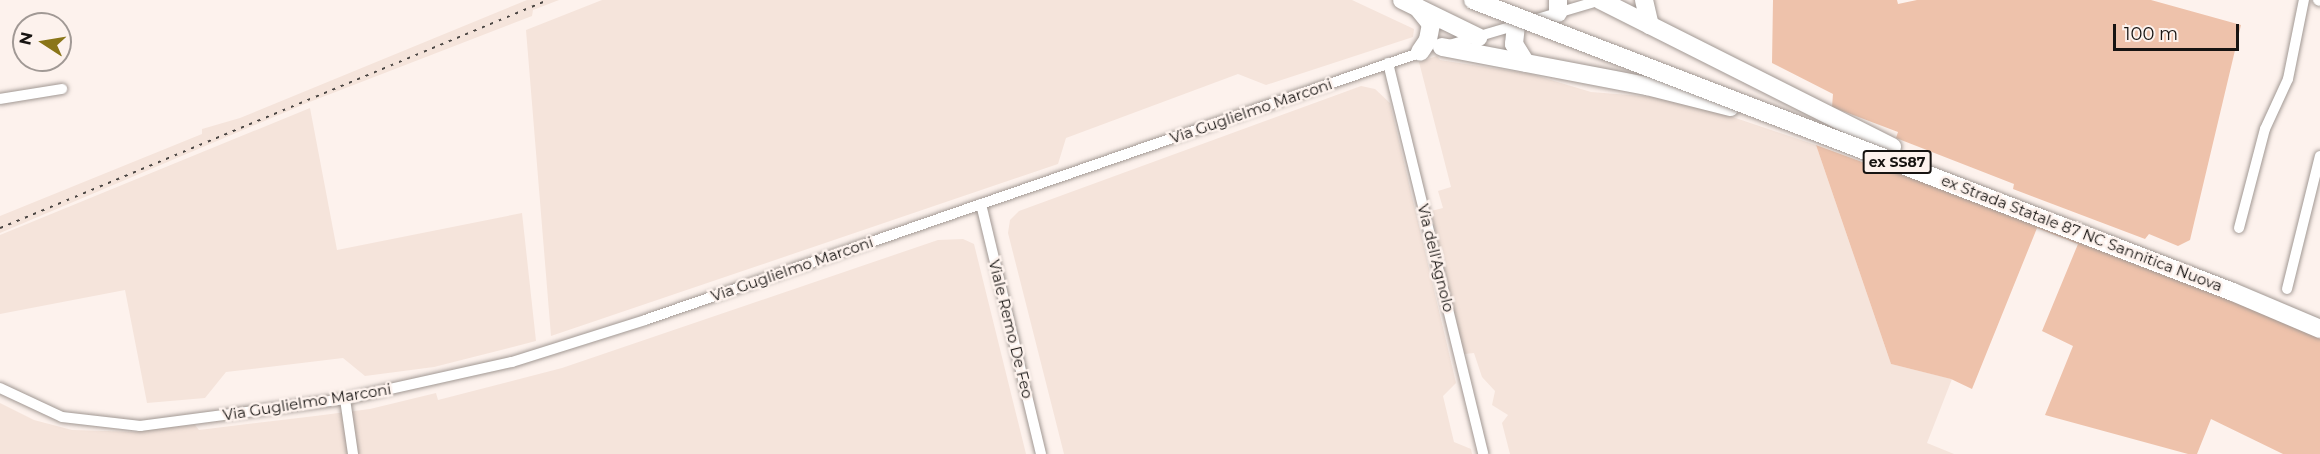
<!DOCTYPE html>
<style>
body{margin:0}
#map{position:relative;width:2320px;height:454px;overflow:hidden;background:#fdf2ed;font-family:Montserrat,sans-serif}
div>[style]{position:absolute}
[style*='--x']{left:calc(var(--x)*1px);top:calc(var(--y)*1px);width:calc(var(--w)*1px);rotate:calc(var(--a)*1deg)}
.built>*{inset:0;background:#f5e4db}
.green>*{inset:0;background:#eec2ab}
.roads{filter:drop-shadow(0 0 2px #a19893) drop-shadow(0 0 2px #a19893)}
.street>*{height:10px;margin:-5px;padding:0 5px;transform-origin:5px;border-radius:5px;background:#fff}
.highway>*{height:18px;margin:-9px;padding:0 9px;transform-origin:9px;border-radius:9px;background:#fff}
.rail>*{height:2px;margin-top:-1px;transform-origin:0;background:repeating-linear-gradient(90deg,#4b4643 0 3px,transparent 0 9px)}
.bridges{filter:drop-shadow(0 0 2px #a19893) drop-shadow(0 0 2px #a19893)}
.highway-bridge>*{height:18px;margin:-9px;padding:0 9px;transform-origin:9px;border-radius:9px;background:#fff}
span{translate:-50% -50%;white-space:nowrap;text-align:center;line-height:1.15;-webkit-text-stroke:5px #fdf2ed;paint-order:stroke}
.shield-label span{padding:2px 4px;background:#fdf2ed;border:2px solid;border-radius:4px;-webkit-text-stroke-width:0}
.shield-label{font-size:14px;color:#171412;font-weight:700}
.street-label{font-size:15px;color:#171412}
.north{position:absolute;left:12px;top:12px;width:60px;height:60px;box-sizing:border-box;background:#fdf2ed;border:2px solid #a19995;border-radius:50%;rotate:282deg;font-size:16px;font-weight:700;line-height:24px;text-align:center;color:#171412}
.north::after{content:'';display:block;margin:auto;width:21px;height:27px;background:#8a7518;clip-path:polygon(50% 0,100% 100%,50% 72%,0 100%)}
.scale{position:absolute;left:2113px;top:24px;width:126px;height:27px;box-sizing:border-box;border:3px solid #171412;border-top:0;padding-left:8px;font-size:18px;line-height:21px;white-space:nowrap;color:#171412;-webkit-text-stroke:4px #fdf2ed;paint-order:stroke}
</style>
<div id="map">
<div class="built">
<div style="clip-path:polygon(527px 0,559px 0,533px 10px,532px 16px,307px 103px,0 233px,0 216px,202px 134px,202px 129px,240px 118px)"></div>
<div style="clip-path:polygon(602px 0,1352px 0,1414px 29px,1413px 37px,1266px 85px,1238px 74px,1066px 138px,1058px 164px,551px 336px,526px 30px)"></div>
<div style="clip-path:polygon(1437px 56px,1440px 60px,1531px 74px,1591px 92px,1679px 99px,1816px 145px,1891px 364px,1952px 379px,1927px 443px,1954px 454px,1510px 454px,1502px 423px,1508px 415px,1492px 405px,1495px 391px,1482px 377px,1474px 353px,1464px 354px,1431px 211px,1443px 208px,1438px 191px,1451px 187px,1419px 62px)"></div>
<div style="clip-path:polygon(1361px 86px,1375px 89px,1390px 103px,1456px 383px,1443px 396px,1454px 442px,1471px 449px,1472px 454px,1064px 454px,1008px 233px,1010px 220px,1019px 211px)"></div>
<div style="clip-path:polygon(310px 108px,337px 250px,522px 213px,536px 341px,434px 367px,365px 376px,343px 358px,226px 372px,205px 398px,147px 403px,125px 290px,0 314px,0 235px)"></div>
<div style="clip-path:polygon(963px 239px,974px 244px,1026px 454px,0 454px,0 403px,34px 420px,72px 430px,138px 432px,139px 428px,195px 425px,199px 430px,315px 416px,370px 409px,436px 393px,438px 400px,562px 368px,938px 240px)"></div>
</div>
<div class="green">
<div style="clip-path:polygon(1773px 0,1897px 0,1898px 4px,1917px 0,2151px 0,2241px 25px,2190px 240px,2178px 246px,2149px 234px,2145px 239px,2013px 189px,2014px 184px,1896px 138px,1898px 132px,1832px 107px,1833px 94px,1772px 63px)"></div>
<div style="clip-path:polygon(1816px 145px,1884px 170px,1886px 166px,2320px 335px,2320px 454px,2283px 454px,2211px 419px,2197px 454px,2188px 454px,2045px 415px,2073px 346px,2042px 331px,2078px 244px,2037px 228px,1972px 389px,1951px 379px,1891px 364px)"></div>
</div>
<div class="roads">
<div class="street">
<div style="--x:2318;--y:0;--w:2;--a:27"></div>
<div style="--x:1449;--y:45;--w:159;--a:-16.5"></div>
<div style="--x:1388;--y:63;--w:402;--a:76.3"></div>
<div style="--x:0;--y:99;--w:63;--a:-9.2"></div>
<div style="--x:981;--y:204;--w:257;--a:76.5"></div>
<div style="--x:2239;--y:228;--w:102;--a:-75.3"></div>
<div style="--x:2265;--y:129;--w:55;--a:-65.3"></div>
<div style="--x:2288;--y:79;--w:81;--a:-78.6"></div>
<div style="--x:2287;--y:289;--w:137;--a:-76.1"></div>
<div style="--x:0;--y:388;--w:68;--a:25.1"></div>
<div style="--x:62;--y:417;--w:79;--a:6.6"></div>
<div style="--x:140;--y:426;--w:207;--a:-7.5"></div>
<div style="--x:345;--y:399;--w:171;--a:-12.5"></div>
<div style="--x:512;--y:362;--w:139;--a:-17.5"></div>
<div style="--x:645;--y:320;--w:825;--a:-19.03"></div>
<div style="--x:345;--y:399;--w:56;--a:81.7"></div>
</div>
<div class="highway">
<div style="--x:1402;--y:0;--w:85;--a:26"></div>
<div style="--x:1558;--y:0;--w:13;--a:90"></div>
<div style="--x:1600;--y:0;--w:327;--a:26.7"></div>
<div style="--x:1644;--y:0;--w:26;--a:77"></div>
<div style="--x:1418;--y:8;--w:21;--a:51"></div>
<div style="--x:1431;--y:24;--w:16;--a:101"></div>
<div style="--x:1428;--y:40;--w:14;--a:124"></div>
<div style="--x:1516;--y:25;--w:19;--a:96"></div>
<div style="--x:1514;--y:44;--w:22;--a:58"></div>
<div style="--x:1442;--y:47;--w:209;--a:10.8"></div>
<div style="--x:1647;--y:86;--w:86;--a:14.2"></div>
</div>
</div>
<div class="rail">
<div style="--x:0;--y:228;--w:594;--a:-22.59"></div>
</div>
<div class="bridges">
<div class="highway-bridge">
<div style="--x:1473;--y:0;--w:814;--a:21.02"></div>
<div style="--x:2233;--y:292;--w:95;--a:23"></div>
</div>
</div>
<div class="shield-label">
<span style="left:1897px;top:162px">ex SS87</span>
</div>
<div class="street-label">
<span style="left:1251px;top:111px;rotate:-19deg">Via Guglielmo Marconi</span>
<span style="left:2082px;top:233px;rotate:21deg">ex Strada Statale 87 NC Sannitica Nuova</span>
<span style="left:1436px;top:258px;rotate:76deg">Via dell'Agnolo</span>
<span style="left:792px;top:269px;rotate:-19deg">Via Guglielmo Marconi</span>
<span style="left:1011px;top:329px;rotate:76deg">Viale Remo De Feo</span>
<span style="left:307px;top:402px;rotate:-9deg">Via Guglielmo Marconi</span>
</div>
<div class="north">N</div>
<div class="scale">100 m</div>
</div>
